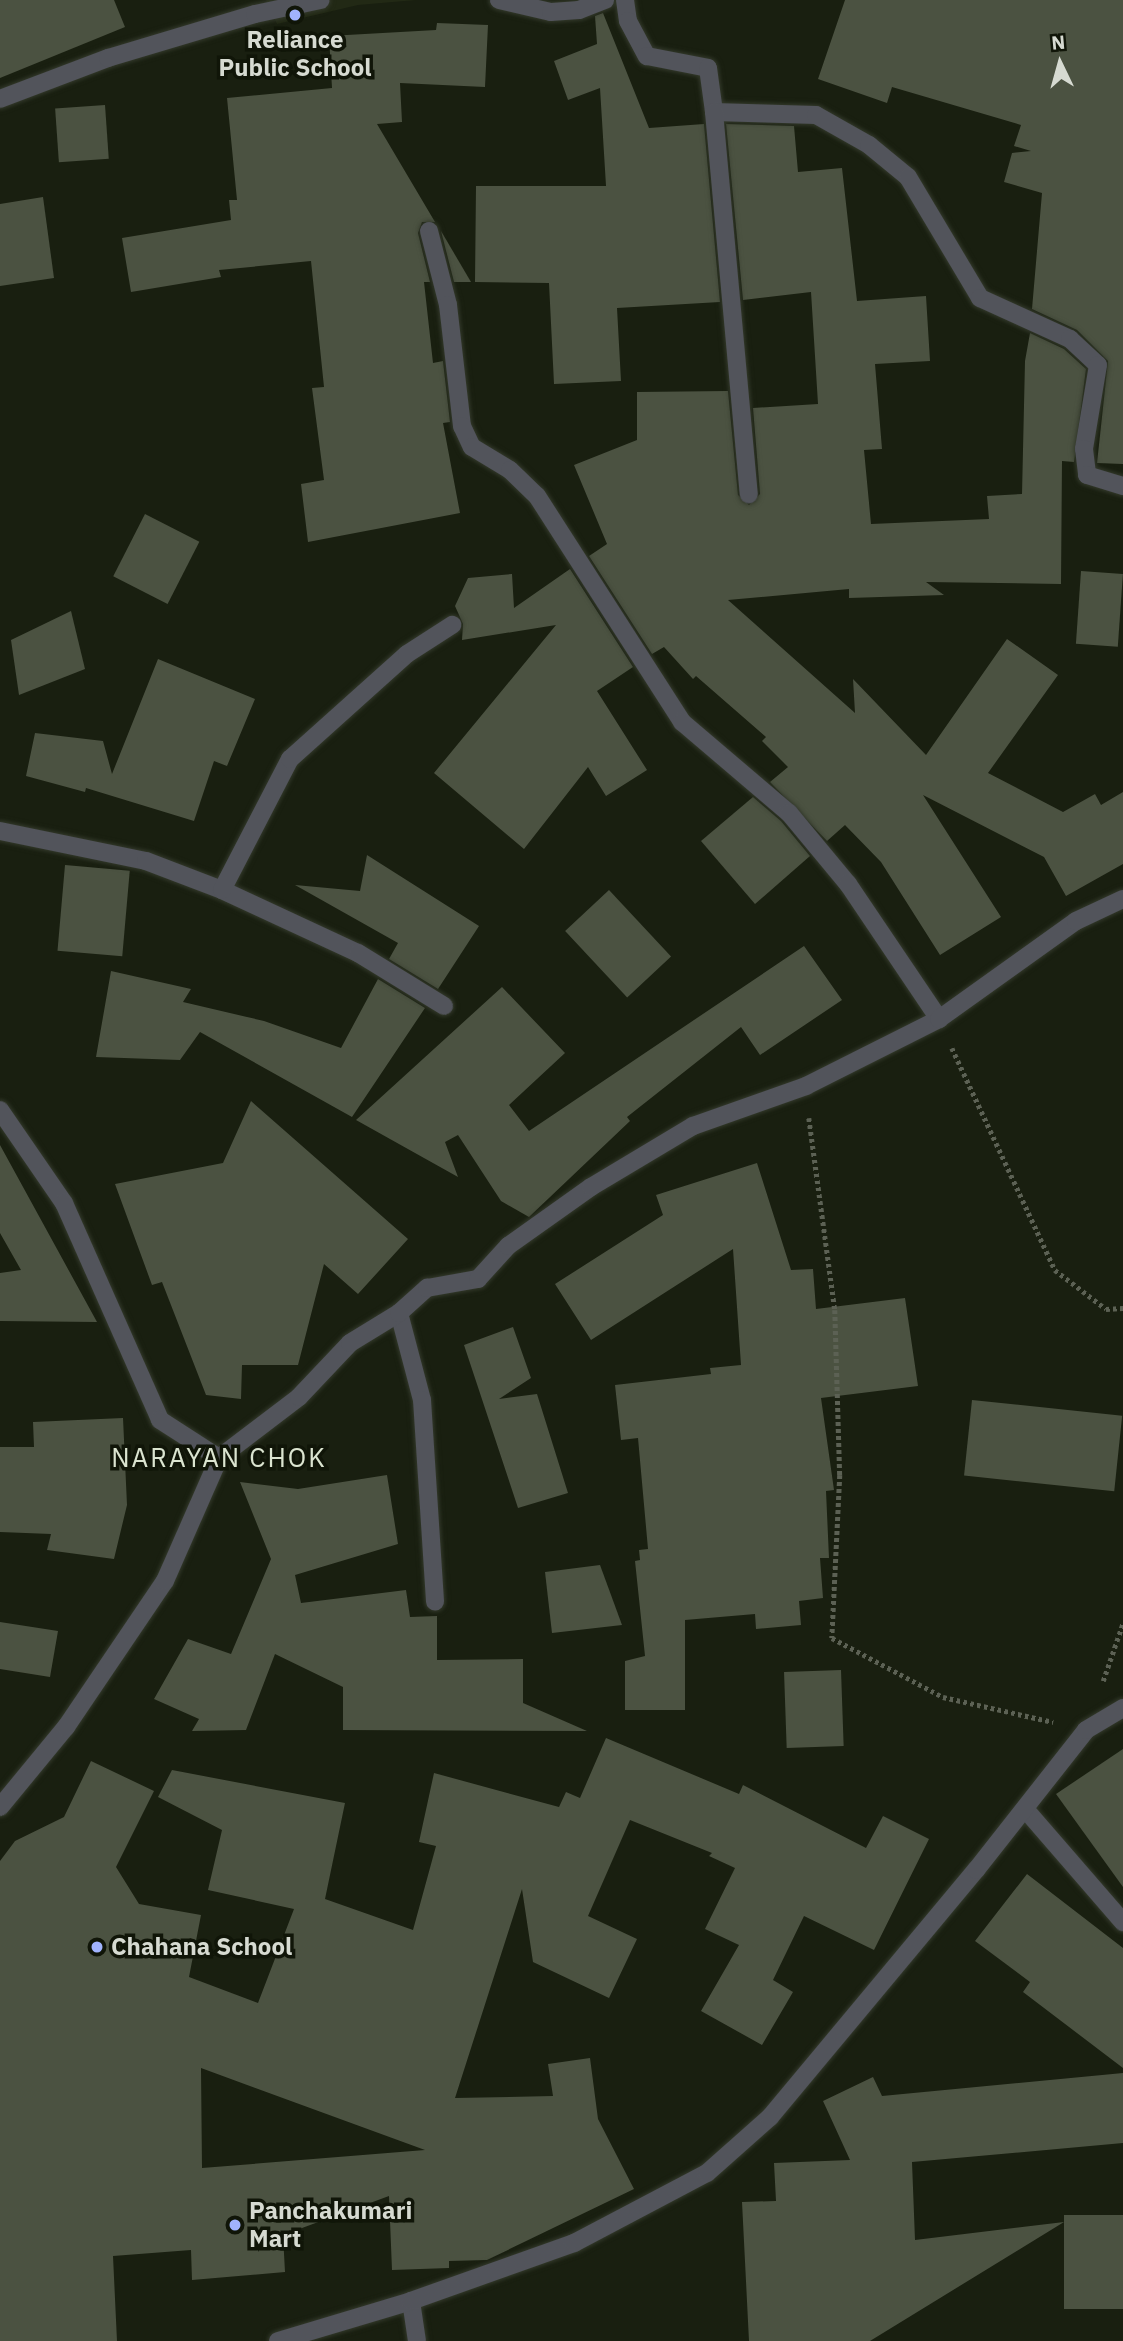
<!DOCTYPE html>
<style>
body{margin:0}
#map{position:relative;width:1123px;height:2341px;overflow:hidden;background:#191f10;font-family:"IBM Plex Sans",sans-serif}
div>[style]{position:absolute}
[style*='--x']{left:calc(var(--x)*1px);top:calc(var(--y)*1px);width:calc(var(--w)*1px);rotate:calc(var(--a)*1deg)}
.built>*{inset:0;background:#222915}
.building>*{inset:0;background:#4b5241;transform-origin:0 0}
.path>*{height:4.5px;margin-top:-2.25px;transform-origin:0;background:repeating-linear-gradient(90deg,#5c6154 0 3.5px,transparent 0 7px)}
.roads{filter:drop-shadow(0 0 2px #33392b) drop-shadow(0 0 2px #33392b)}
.minor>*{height:18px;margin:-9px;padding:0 9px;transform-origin:9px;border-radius:9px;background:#52545b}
.dots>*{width:19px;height:19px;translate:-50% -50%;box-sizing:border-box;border:4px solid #101508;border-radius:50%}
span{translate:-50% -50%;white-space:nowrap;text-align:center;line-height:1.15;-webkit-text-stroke:7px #101508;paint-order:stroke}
.poi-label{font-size:24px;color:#d6dad1;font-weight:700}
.left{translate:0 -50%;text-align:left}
.neighbourhood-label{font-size:26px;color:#dbe4d0;letter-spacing:2px}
.north{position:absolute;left:1025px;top:28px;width:70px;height:70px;-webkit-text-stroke:5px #101508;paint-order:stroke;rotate:355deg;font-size:19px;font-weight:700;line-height:28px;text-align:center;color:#d6dad1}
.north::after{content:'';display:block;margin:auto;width:24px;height:32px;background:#d6dad1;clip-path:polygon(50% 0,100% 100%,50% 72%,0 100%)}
</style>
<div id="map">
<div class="built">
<div style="clip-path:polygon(266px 0,416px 0,358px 5px,277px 24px)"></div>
</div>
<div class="building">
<div style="clip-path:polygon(0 0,114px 0,125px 27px,0 78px)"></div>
<div style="clip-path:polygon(845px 0,1123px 0,1123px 464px,1097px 463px,1108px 361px,1077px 330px,1032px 309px,1042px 193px,1004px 182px,1012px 153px,1031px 151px,1014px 146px,1021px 125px,892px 87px,887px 103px,818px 79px)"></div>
<div style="clip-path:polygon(603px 13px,649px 128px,704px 124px,720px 302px,617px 308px,621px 381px,554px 384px,549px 283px,475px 282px,476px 186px,606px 186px,600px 88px,568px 100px,554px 61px,597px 44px,595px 16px)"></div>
<div style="clip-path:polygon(437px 23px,488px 25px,485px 87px,400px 83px,402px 122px,377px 124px,435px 222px,422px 222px,418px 233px,430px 282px,424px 282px,433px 363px,443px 361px,444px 370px,450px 422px,443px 423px,460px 513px,308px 542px,301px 484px,324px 480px,312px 388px,324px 387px,311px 261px,219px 270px,221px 277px,131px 292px,122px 238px,231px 220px,229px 200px,237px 200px,227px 98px,332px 88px,329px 36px,436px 30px)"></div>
<div style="left:105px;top:105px;width:54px;height:50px;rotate:86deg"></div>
<div style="clip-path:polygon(726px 124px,794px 126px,798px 172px,842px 168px,857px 301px,926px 296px,930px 361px,875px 364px,882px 449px,864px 450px,871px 524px,989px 519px,987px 496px,1022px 494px,1025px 361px,1030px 333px,1064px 349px,1086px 369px,1074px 462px,1062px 461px,1061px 584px,926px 582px,944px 595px,849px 598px,849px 589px,728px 600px,855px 713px,853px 679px,926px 755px,1007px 639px,1058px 675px,988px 773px,1063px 812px,1095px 794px,1101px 805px,1123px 792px,1123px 864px,1066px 896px,1044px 857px,923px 795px,1001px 917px,940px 955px,881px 862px,845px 825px,827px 841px,770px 782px,788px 767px,762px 741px,766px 737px,696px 676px,693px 679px,664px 647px,652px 654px,589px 556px,607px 544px,574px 465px,637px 440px,637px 392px,728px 391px,738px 495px,749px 505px,760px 494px,753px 408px,818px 404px,811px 292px,743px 300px)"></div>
<div style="clip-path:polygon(43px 197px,54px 278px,0 286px,0 204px)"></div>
<div style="clip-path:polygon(441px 231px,471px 282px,454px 282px)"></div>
<div style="left:145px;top:514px;width:61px;height:70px;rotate:27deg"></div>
<div style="clip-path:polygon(570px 569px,633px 667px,597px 691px,647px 770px,606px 796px,588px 767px,524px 849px,434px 773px,556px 625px,462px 640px,463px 624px,455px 606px,468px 578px,512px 574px,514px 608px)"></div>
<div style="left:1081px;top:571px;width:42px;height:73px;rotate:4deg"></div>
<div style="clip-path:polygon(71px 611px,85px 669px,19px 695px,11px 640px)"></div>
<div style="clip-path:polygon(158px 659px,255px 699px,227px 766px,214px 761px,194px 821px,86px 788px,85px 792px,26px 776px,35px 733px,103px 741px,112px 774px)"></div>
<div style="clip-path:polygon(753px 797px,781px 821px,810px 856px,755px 904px,701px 841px)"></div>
<div style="clip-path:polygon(367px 855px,479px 926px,438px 989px,389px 959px,398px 943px,295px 885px,360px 891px)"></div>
<div style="left:65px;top:865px;width:65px;height:86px;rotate:5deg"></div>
<div style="left:609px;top:890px;width:91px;height:60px;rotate:47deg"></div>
<div style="clip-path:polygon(804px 946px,842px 1000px,760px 1055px,741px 1027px,627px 1117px,630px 1121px,529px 1217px,501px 1201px,458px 1135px,445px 1142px,458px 1177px,356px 1120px,502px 987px,565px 1053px,509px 1105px,529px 1131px)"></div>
<div style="clip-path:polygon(111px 971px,191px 989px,183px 1002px,264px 1021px,341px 1048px,378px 979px,425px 1008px,352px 1117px,200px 1032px,180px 1060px,96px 1057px)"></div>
<div style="clip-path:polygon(251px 1101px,408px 1239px,358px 1294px,324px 1264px,298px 1365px,242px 1365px,241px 1399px,206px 1395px,162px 1282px,152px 1285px,115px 1184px,223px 1163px)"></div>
<div style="clip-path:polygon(0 1145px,97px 1322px,0 1321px,0 1273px,21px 1270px,0 1233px)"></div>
<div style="clip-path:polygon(757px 1163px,791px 1270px,813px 1269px,816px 1309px,905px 1298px,918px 1386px,821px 1398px,834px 1490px,826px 1491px,829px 1558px,820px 1558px,823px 1598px,799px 1601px,801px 1625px,756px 1629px,755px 1614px,685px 1620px,685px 1710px,625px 1710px,625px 1661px,645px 1656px,635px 1561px,640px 1560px,639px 1550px,648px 1549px,638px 1438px,621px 1440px,615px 1385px,711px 1374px,710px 1368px,741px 1365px,733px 1249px,591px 1340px,555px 1284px,663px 1215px,656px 1195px)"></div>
<div style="clip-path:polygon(513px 1327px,531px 1378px,499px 1399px,537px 1394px,568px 1493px,518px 1508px,464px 1345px)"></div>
<div style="left:972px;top:1400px;width:151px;height:76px;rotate:6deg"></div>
<div style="clip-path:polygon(123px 1418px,127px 1505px,114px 1559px,47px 1550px,51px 1534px,0 1532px,0 1447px,34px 1447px,33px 1422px)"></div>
<div style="clip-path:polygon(387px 1475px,398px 1544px,295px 1575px,301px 1603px,406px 1590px,410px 1617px,437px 1616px,437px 1660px,523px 1659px,523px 1703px,587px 1731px,343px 1730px,343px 1687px,275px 1654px,246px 1730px,192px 1731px,199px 1719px,154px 1699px,188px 1639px,231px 1654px,271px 1559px,240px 1482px,298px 1489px)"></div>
<div style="clip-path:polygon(600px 1565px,622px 1625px,552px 1633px,545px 1572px)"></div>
<div style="clip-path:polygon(0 1622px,58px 1631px,50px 1677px,0 1669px)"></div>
<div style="left:841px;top:1670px;width:76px;height:57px;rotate:88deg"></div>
<div style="clip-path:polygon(evenodd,606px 1738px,739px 1794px,743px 1785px,866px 1848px,883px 1816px,929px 1839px,874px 1950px,804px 1916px,773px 1980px,793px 1992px,762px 2045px,701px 2011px,739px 1945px,705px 1929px,735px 1868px,709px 1856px,712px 1853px,630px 1820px,588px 1916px,637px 1939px,609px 1998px,533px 1962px,522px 1889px,455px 2098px,553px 2096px,548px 2064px,590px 2058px,598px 2119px,634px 2189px,487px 2260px,449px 2261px,449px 2268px,392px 2270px,389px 2196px,283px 2235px,285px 2272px,192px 2280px,191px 2250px,113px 2256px,117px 2341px,0 2341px,0 1861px,15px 1841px,64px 1817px,91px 1761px,154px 1791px,116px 1867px,139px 1904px,201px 1915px,189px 1977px,258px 2003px,294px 1909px,208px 1890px,222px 1830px,158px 1797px,172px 1770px,345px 1803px,325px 1899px,413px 1930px,436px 1846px,419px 1842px,434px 1773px,559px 1807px,566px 1792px,580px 1798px,606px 1738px,201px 2068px,425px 2150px,202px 2168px,201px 2068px)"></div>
<div style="clip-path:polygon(1123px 1749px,1123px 1887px,1056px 1794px)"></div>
<div style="clip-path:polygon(1027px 1874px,1123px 1948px,1123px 2068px,1023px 1992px,1030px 1982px,975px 1941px)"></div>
<div style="clip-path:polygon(1123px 2073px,1123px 2143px,912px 2162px,915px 2240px,1064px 2222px,870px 2341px,749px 2341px,742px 2202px,776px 2201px,774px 2163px,850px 2160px,823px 2101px,873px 2077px,882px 2096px)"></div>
<div style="left:1123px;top:2215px;width:94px;height:59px;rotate:90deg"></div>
</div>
<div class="path">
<div style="--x:952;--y:1048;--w:245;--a:65.1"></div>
<div style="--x:1055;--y:1270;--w:64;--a:37.4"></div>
<div style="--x:1106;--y:1309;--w:17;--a:-3"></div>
<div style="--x:809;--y:1118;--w:194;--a:82.3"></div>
<div style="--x:835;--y:1310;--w:165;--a:88.3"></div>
<div style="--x:840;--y:1475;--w:163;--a:92.8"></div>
<div style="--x:832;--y:1638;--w:126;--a:28"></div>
<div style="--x:943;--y:1697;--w:113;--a:12.8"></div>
<div style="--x:1103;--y:1681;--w:61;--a:-71"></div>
</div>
<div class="roads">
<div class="minor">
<div style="--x:499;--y:0;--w:53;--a:13"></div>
<div style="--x:551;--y:12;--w:28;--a:-4"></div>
<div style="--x:579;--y:10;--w:28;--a:-21"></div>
<div style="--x:625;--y:0;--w:21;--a:82"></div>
<div style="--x:628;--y:21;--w:40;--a:62"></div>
<div style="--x:647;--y:56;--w:62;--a:11.1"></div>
<div style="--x:708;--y:68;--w:44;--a:82.2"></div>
<div style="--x:714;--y:112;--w:102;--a:1.7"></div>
<div style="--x:816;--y:115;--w:61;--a:29.5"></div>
<div style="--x:869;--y:145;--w:50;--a:39.4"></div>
<div style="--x:908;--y:177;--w:141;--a:59.2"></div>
<div style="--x:980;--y:298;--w:99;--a:24.5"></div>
<div style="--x:1070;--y:339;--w:38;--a:43"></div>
<div style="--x:1098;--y:365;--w:85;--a:99.5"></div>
<div style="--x:1084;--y:449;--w:26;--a:83"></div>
<div style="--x:1087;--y:475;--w:38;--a:17"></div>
<div style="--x:0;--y:99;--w:116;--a:-20.8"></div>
<div style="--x:108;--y:58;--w:153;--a:-16.7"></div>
<div style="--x:255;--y:14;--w:67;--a:-12"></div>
<div style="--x:714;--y:112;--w:384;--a:84.8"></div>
<div style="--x:429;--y:231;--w:76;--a:75.6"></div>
<div style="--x:448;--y:305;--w:122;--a:83.4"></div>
<div style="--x:462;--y:426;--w:23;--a:65"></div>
<div style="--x:472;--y:447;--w:44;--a:31.2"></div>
<div style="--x:510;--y:470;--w:37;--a:44"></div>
<div style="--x:537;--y:496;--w:269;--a:57.3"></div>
<div style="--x:682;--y:722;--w:140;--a:40.4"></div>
<div style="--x:789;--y:813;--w:92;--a:50.3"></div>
<div style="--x:848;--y:884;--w:163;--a:56"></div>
<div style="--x:0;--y:831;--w:149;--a:11.6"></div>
<div style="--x:146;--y:861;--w:81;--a:20.9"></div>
<div style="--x:222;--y:890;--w:150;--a:24.9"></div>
<div style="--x:358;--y:953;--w:101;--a:31.6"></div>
<div style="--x:222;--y:890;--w:148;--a:-62.6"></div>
<div style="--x:290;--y:759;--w:157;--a:-41.9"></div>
<div style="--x:407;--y:654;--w:54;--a:-32.8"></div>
<div style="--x:0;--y:1110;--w:113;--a:55.5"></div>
<div style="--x:64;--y:1203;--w:237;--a:66.1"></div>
<div style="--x:160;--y:1420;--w:70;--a:32.8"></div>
<div style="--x:399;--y:1313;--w:90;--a:75.2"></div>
<div style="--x:422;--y:1400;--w:202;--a:86.3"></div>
<div style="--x:0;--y:1807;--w:104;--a:-50.5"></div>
<div style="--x:66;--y:1727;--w:176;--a:-55.9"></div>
<div style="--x:165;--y:1581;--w:134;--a:-66.3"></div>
<div style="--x:219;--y:1458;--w:101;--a:-37.3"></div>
<div style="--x:299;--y:1397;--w:74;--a:-46.6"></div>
<div style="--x:350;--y:1343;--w:57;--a:-31.5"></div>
<div style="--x:399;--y:1313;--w:38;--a:-42"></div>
<div style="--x:427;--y:1288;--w:52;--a:-10"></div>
<div style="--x:478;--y:1279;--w:45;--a:-47.7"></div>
<div style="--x:508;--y:1246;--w:102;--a:-35.4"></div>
<div style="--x:591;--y:1187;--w:119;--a:-30.9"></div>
<div style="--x:693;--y:1126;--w:120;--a:-19.5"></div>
<div style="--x:806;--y:1086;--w:149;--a:-26.7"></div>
<div style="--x:939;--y:1019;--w:168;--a:-35.6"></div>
<div style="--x:1076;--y:921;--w:52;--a:-25.1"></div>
<div style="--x:1025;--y:1809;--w:150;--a:49.1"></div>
<div style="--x:411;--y:2301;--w:40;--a:81.5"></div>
<div style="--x:278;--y:2341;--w:139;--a:-16.7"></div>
<div style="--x:411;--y:2301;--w:173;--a:-19.6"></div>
<div style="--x:574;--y:2243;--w:150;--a:-27.8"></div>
<div style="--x:707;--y:2173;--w:84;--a:-41.6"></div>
<div style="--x:770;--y:2117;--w:322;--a:-50.2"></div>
<div style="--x:976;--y:1870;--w:178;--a:-51.8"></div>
<div style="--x:1086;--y:1730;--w:43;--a:-30.7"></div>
</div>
</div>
<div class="dots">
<div style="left:295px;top:15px;background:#a1b3fd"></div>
<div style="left:97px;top:1947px;background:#a1b3fd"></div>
<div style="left:235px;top:2225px;background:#a1b3fd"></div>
</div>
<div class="poi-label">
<span style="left:295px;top:54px">Reliance<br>Public School</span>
<span class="left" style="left:111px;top:1947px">Chahana School</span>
<span class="left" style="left:249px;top:2225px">Panchakumari<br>Mart</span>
</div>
<div class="neighbourhood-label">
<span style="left:219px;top:1458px">NARAYAN CHOK</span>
</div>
<div class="north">N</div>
</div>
